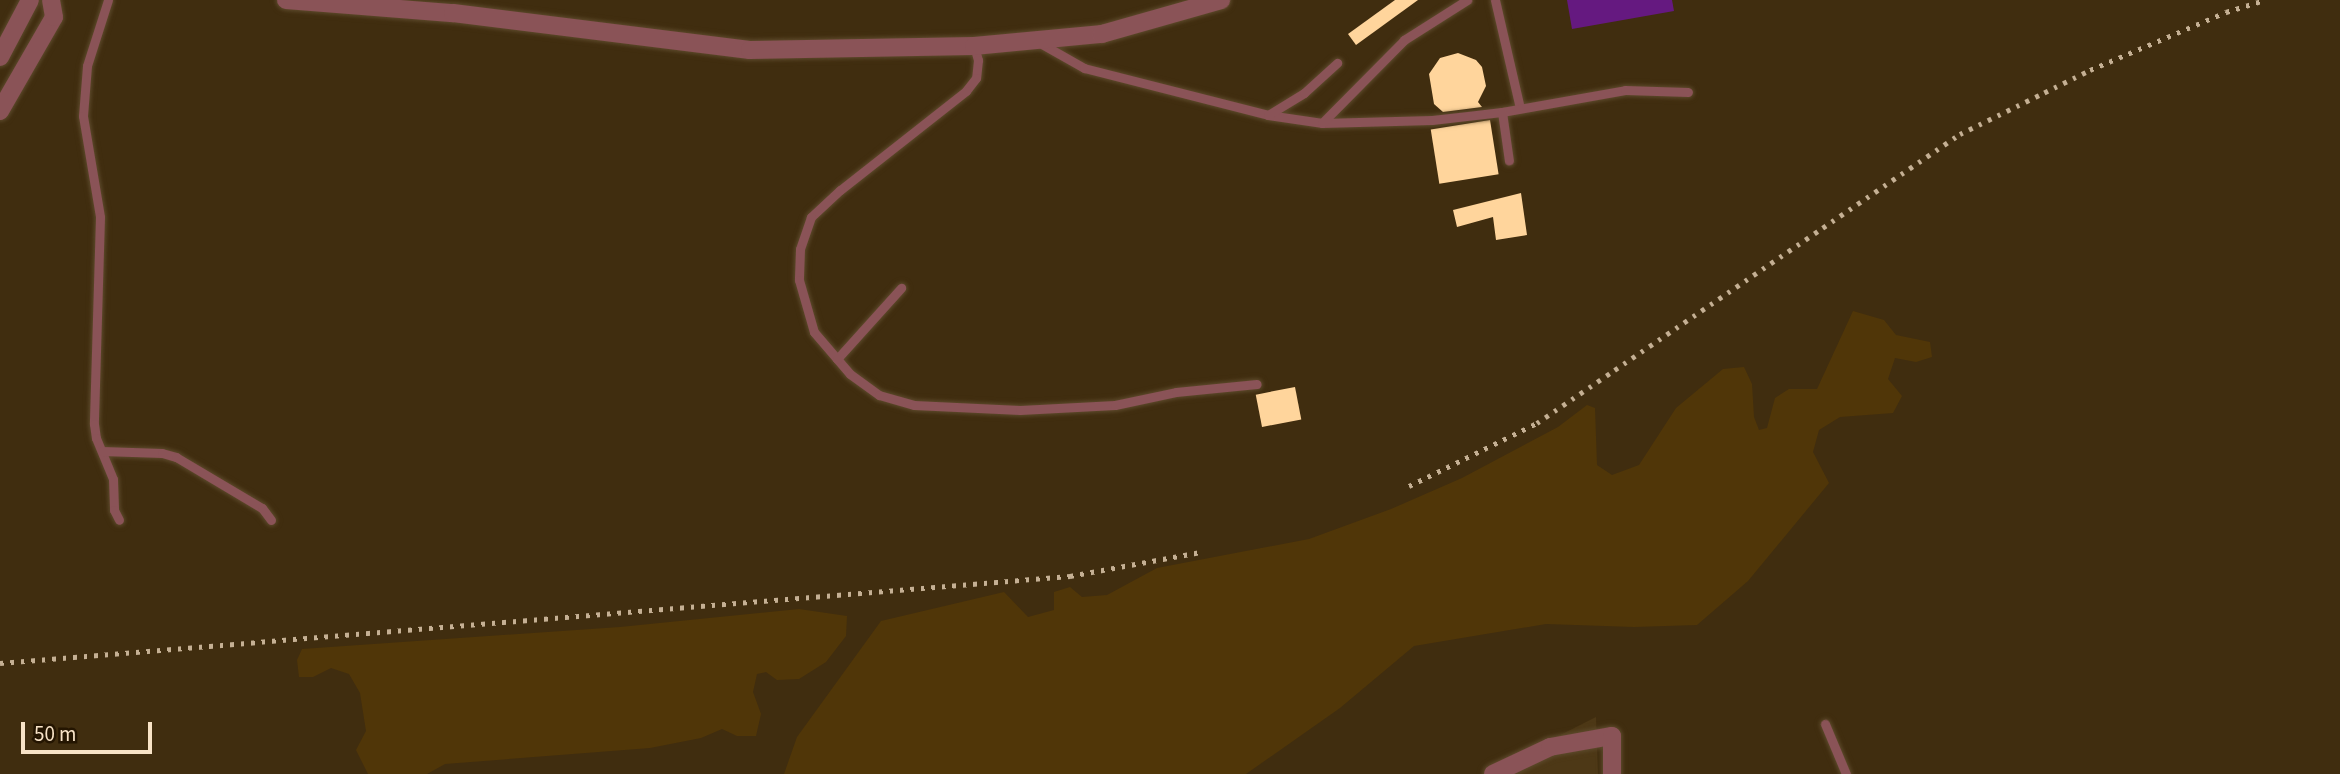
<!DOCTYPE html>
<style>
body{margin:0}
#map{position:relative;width:2340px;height:774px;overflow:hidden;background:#402d0f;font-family:"Source Sans 3",sans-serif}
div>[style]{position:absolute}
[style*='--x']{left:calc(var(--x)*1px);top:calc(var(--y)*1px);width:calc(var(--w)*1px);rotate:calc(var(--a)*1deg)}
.built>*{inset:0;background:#4d3816}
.green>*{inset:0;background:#503608}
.water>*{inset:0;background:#651980}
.building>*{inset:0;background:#ffd59c;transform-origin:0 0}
.roads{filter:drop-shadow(0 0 2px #5d4a2c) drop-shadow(0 0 2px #5d4a2c)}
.service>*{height:9px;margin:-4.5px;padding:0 4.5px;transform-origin:4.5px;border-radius:4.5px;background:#8a5357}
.minor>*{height:18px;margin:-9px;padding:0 9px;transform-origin:9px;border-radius:9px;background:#8a5357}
.tertiary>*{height:18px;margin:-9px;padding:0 9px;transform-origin:9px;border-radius:9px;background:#8a5357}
.rail>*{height:5px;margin-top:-2.5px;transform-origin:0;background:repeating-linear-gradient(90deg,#c5b094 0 3.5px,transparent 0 10.5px)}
span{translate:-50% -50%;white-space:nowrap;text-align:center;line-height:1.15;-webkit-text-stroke:7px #241501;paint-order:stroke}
.scale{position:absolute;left:21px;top:722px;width:131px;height:32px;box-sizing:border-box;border:4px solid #f8e3c7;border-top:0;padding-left:9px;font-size:21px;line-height:24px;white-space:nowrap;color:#f8e3c7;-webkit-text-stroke:5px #241501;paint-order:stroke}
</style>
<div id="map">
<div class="built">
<div style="clip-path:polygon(1596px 717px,1598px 774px,1483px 774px)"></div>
</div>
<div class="green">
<div style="clip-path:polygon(1853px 311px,1884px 320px,1896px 335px,1930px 342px,1932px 357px,1916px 362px,1895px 358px,1888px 379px,1902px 396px,1893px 413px,1840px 417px,1819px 430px,1813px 452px,1829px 483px,1748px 581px,1697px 625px,1634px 627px,1546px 624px,1414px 646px,1340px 708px,1246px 774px,784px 774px,797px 737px,881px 621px,1004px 592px,1028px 617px,1054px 610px,1054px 592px,1070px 587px,1082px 597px,1107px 595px,1157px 568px,1309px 539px,1391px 509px,1462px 478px,1558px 427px,1587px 405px,1595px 408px,1597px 465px,1612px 475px,1639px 465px,1676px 408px,1723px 369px,1744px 367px,1752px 384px,1754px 417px,1759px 430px,1767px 428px,1775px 398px,1789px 389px,1817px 389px)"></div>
<div style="clip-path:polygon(799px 609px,847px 616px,846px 636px,826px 662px,799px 679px,777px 680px,766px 672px,757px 674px,753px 692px,761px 714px,756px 736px,737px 736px,722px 729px,701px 738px,650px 748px,445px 764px,427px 774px,368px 774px,356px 750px,366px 731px,360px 693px,349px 674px,331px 668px,313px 677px,299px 677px,297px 660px,302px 649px,620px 627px)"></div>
</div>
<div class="water">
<div style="clip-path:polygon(1567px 0,1672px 0,1674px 11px,1572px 29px)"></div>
</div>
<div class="building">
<div style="clip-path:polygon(1395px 0,1418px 0,1356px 45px,1348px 34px)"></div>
<div style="clip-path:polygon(1458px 53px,1476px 60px,1482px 67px,1486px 86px,1478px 102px,1482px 107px,1443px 112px,1434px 104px,1429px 74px,1440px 58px)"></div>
<div style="left:1490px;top:120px;width:55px;height:60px;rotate:81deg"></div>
<div style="clip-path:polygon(1521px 193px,1527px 235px,1496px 240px,1493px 217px,1457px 227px,1453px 210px)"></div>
<div style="left:1295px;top:387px;width:33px;height:40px;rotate:79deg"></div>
</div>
<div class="roads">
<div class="service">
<div style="--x:108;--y:0;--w:69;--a:107.7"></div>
<div style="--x:87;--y:66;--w:50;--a:94.6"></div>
<div style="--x:83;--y:116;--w:102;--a:80.4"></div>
<div style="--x:100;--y:217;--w:207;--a:91.7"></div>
<div style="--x:94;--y:424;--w:14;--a:82"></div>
<div style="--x:96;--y:438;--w:44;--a:67.5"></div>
<div style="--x:113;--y:479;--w:31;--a:88"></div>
<div style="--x:114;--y:510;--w:11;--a:63"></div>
<div style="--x:1495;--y:0;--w:111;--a:77"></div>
<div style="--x:1040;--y:43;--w:51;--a:29.6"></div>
<div style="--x:1084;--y:68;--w:190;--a:14.3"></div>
<div style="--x:1268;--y:115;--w:55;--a:8.4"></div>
<div style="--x:1322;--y:123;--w:110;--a:-1.6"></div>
<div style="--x:1432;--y:120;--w:70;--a:-6.5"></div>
<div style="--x:1502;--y:112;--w:125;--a:-10.1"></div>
<div style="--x:1625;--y:90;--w:63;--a:1.8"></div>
<div style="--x:974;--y:46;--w:15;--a:74"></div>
<div style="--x:978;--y:60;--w:18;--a:96"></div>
<div style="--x:976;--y:78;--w:16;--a:128"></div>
<div style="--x:966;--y:91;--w:160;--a:141.8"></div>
<div style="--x:840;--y:190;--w:40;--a:137"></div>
<div style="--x:811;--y:217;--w:34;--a:109"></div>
<div style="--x:800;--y:249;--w:31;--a:92"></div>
<div style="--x:799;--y:280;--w:54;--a:73.9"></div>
<div style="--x:814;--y:332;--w:55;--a:49.4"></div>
<div style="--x:850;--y:374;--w:36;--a:36"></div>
<div style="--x:879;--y:395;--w:36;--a:16"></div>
<div style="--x:914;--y:405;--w:106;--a:2.7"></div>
<div style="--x:1020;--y:410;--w:95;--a:-3"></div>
<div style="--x:1115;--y:405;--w:62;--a:-12"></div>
<div style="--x:1176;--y:392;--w:81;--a:-5.6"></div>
<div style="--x:1502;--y:112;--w:49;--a:81.9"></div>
<div style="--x:1268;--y:115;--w:42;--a:-31.4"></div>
<div style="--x:1304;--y:93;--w:45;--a:-42.3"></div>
<div style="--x:1322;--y:123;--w:117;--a:-45.3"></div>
<div style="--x:1404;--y:40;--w:75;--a:-32.4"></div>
<div style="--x:837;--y:359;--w:96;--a:-48"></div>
<div style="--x:102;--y:451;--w:60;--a:1.9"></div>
<div style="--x:162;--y:453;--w:15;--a:16"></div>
<div style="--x:176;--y:457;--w:100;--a:30.7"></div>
<div style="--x:262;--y:508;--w:15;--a:53"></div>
<div style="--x:1825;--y:724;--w:54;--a:67.2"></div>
</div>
<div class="minor">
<div style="--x:1493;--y:774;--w:63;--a:-25.3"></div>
<div style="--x:1550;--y:747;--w:63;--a:-10.1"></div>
<div style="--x:1612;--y:736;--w:38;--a:90"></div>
</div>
<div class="tertiary">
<div style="--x:286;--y:0;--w:168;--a:4.5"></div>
<div style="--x:453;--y:13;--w:299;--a:7.1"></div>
<div style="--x:750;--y:50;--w:224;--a:-1"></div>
<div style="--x:974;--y:46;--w:129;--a:-5.4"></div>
<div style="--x:1102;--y:34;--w:124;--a:-15.9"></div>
<div style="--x:0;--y:57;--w:64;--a:-62.2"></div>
<div style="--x:0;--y:111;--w:108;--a:-60.1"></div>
<div style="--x:54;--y:17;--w:17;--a:-100"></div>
</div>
</div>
<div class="rail">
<div style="--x:1409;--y:486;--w:143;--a:-26.2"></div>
<div style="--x:1537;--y:423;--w:512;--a:-34.34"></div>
<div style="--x:1960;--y:134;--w:145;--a:-26.2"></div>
<div style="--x:2090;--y:70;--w:148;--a:-23.1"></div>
<div style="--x:2226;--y:12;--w:41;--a:-17.1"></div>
<div style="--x:0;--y:663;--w:1074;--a:-4.65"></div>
<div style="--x:1070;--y:576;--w:133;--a:-10.4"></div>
</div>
<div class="scale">50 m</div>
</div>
